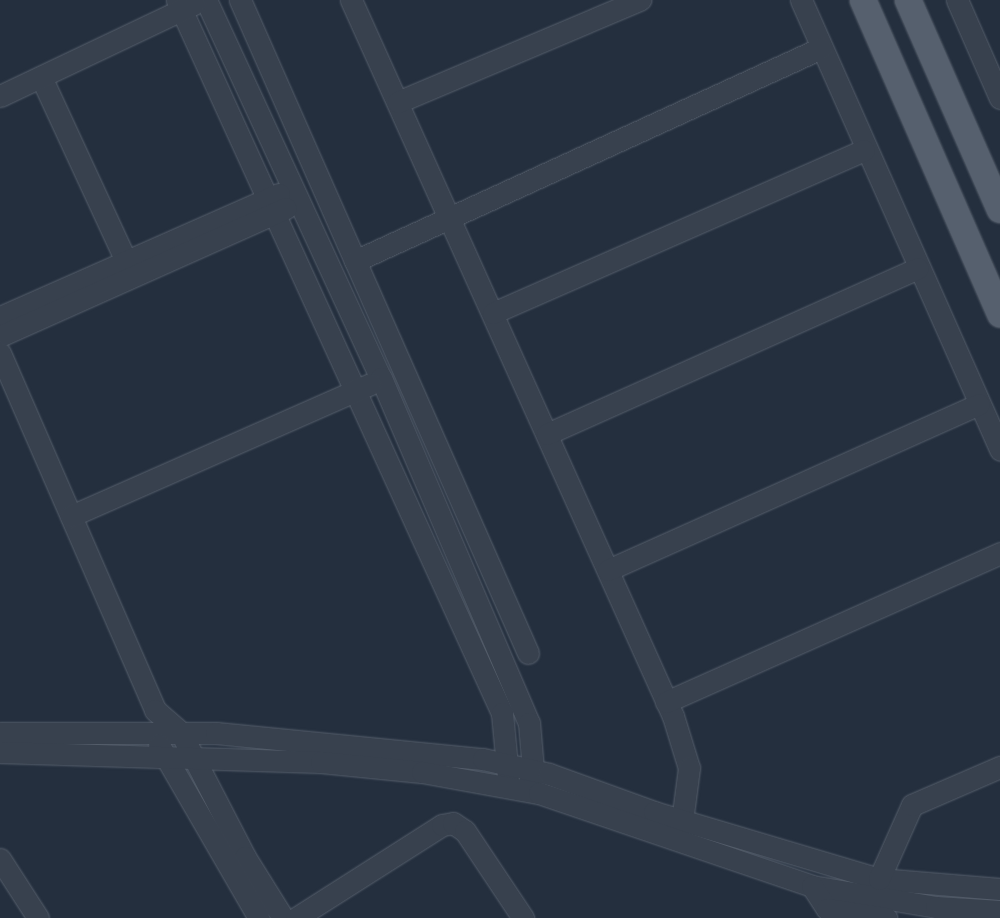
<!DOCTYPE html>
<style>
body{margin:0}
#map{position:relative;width:1000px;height:918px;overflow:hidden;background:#242f3e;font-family:Figtree,sans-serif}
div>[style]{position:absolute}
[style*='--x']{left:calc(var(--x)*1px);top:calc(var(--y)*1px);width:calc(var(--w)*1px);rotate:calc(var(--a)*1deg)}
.roads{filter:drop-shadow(0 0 1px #565f6c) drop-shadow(0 0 1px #565f6c)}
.minor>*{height:21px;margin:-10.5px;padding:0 10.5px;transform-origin:10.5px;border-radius:10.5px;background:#38414e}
.major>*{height:26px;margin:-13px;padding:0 13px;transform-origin:13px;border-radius:13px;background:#56606e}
span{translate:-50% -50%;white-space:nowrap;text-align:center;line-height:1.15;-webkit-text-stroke:4px #1d2633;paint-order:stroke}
</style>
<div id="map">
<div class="roads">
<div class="minor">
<div style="--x:177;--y:0;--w:784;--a:65.5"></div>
<div style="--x:502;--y:713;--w:64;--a:84.6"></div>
<div style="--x:206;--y:0;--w:417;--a:65.2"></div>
<div style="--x:381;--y:378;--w:375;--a:66.8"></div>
<div style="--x:529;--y:723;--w:47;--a:85.1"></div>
<div style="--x:533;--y:770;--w:14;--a:107"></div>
<div style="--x:240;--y:0;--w:285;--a:66.2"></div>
<div style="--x:351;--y:0;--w:785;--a:65.79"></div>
<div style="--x:673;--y:716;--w:54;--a:72.9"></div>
<div style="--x:689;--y:768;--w:53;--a:97.5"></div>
<div style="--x:801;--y:0;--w:492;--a:66.1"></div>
<div style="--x:957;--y:0;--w:107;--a:66.3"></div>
<div style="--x:41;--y:77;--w:203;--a:65.2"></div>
<div style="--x:0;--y:96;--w:215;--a:-25.4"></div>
<div style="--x:398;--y:102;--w:263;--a:-22.9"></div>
<div style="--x:493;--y:313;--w:405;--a:-23.7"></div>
<div style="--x:0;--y:317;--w:305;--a:-23.8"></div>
<div style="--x:0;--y:336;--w:313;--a:-24.1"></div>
<div style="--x:0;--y:353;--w:389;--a:66.5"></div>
<div style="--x:155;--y:710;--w:35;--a:41"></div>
<div style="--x:181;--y:733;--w:140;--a:62.7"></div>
<div style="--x:245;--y:857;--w:72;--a:58.1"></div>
<div style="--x:547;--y:434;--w:406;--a:-24.1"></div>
<div style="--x:71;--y:516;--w:327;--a:-23.8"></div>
<div style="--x:608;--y:570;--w:406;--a:-24.1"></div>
<div style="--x:528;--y:653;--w:428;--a:-113.8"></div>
<div style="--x:355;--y:261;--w:512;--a:-24.56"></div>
<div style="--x:666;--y:702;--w:366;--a:-24"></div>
<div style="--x:0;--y:733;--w:216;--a:0"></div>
<div style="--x:216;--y:733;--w:268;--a:5.6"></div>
<div style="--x:483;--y:759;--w:68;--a:12.8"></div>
<div style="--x:549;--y:774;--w:112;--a:19.9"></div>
<div style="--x:654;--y:812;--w:235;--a:16.6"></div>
<div style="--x:879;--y:879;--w:121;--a:4.7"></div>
<div style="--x:159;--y:745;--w:200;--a:60"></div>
<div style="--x:0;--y:752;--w:321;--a:1.8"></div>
<div style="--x:321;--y:762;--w:101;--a:5.7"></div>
<div style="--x:422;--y:772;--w:119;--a:10.2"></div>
<div style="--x:539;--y:793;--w:288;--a:18.8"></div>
<div style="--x:812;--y:886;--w:126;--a:9.6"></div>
<div style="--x:936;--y:907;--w:64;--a:3.6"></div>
<div style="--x:0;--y:859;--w:70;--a:57.2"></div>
<div style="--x:879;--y:879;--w:81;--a:-66"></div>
<div style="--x:912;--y:805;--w:96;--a:-23.4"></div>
<div style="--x:812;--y:886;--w:27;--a:57"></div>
<div style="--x:827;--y:909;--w:60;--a:8.7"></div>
<div style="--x:296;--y:918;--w:173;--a:-32.5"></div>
<div style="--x:442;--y:825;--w:11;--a:-10"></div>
<div style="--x:453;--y:823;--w:14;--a:34"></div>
<div style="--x:465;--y:831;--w:105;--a:56.3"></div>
</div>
<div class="major">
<div style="--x:863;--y:0;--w:343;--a:66.4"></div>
<div style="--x:908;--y:0;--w:229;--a:66.3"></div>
</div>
</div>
</div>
